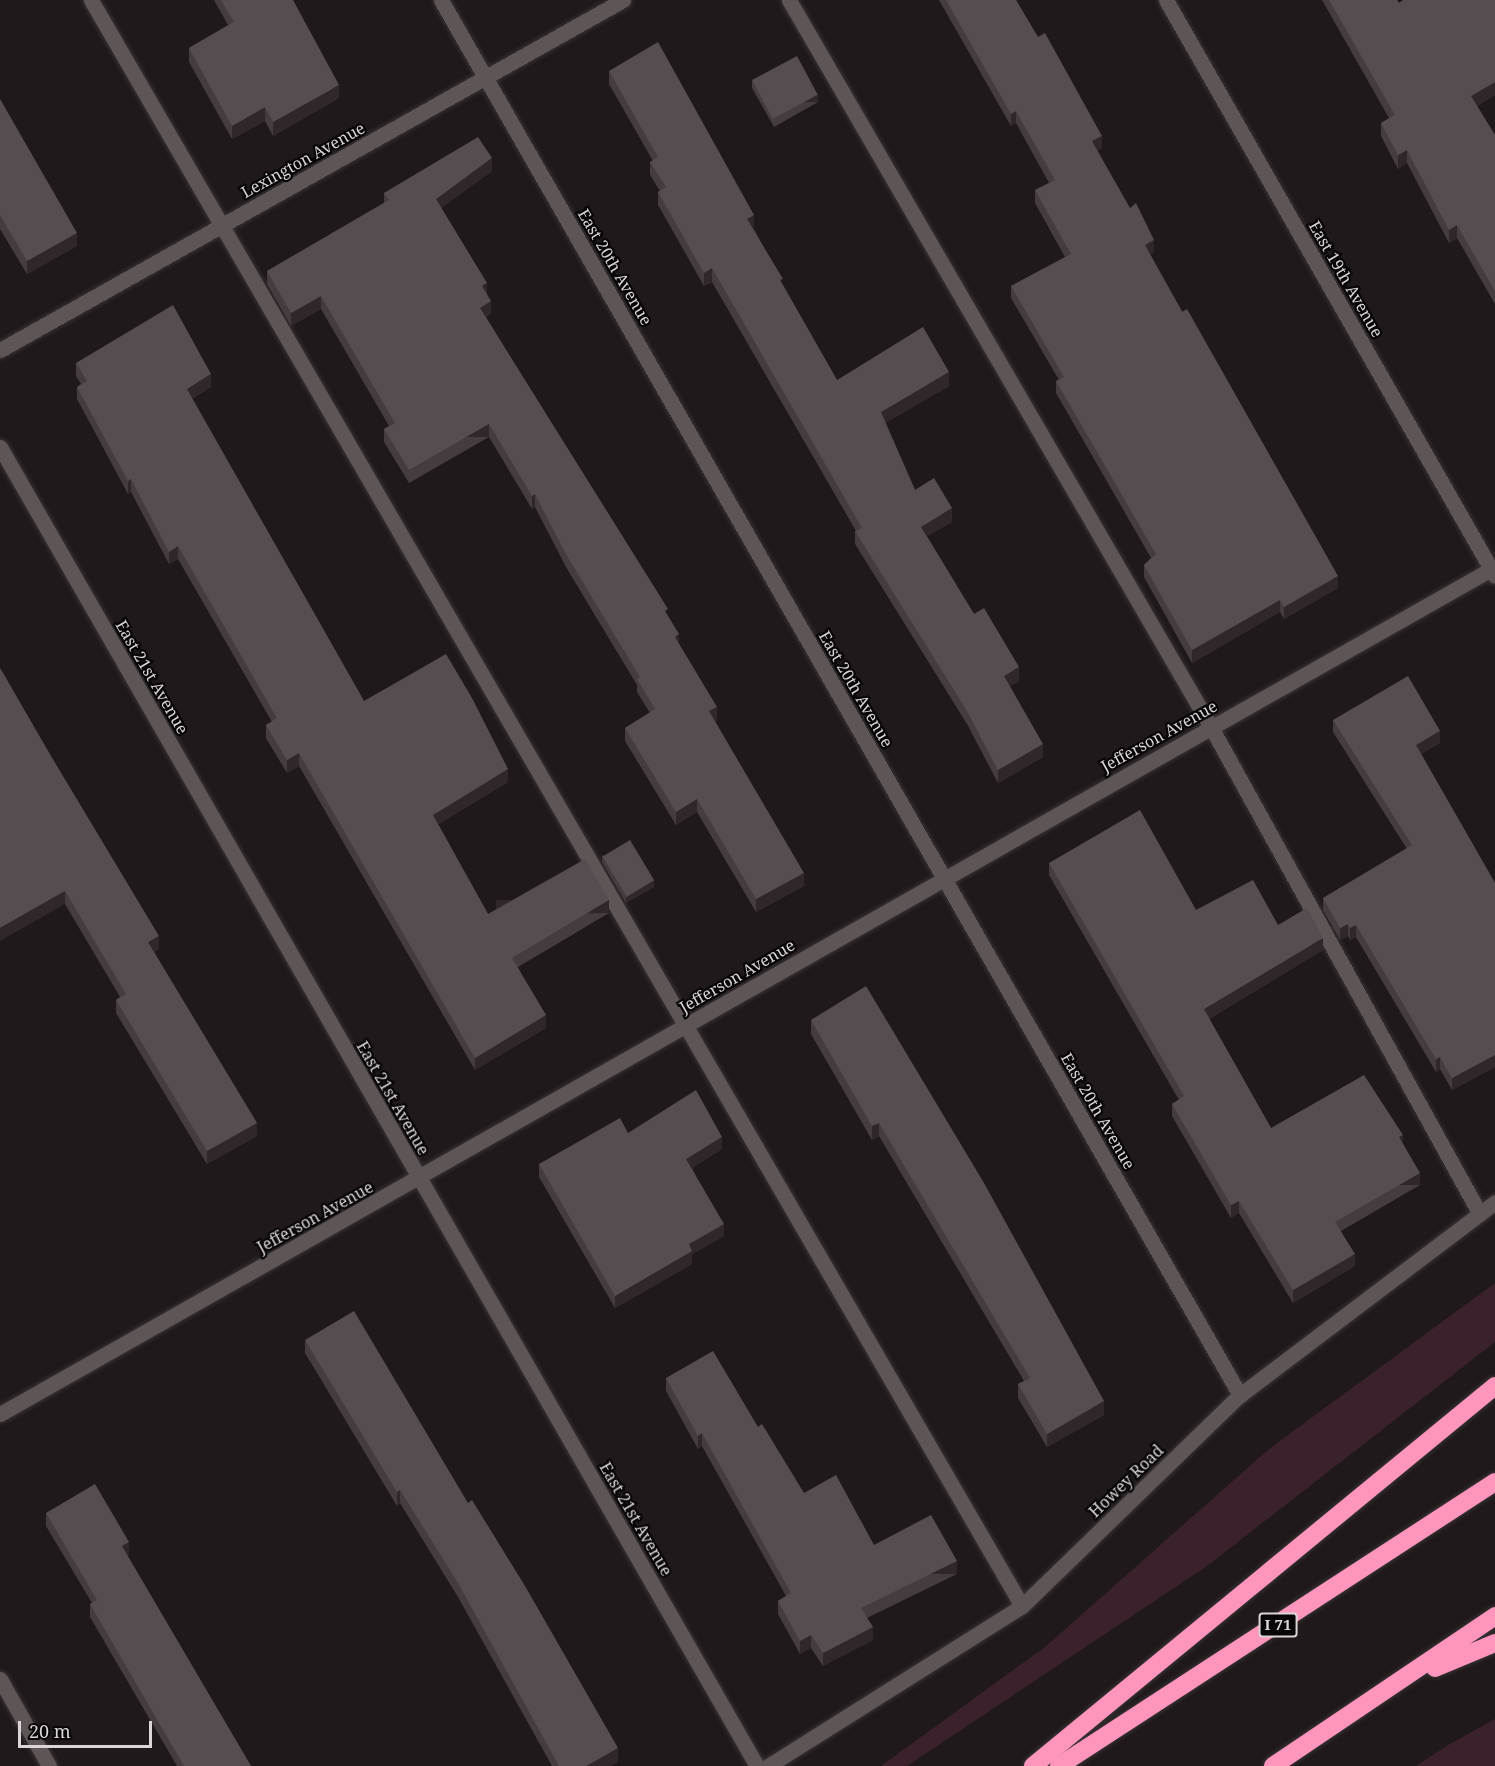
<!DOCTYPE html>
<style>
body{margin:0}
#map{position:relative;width:1495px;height:1766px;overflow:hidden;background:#20191b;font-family:"Noto Serif",serif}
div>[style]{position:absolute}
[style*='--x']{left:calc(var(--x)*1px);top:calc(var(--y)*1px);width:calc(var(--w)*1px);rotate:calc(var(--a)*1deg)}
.green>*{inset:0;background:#3b212b}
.roads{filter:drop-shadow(0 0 2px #383334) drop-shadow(0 0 2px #383334)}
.lane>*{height:15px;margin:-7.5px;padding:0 7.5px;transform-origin:7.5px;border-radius:7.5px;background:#5e5557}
.street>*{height:15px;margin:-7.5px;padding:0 7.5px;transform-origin:7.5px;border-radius:7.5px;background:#5e5557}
.highway>*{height:18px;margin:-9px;padding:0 9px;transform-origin:9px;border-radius:9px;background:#fd95bd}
.wall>*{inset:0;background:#443c3f}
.shaded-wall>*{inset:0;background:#2f272a;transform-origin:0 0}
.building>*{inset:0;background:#554d50;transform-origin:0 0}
span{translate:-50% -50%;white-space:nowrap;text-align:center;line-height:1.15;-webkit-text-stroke:4.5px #080606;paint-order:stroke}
.shield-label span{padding:2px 4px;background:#080606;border:2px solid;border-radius:4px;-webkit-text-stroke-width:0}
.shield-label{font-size:15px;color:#dbd5d7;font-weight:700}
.street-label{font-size:16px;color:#dbd5d7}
.scale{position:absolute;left:18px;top:1721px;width:134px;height:27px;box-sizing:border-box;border:3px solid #dbd5d7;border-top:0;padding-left:8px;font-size:18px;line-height:21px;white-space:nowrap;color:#dbd5d7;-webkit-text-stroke:4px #080606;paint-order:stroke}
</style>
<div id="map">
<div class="green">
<div style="clip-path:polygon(1495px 1283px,1495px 1342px,1207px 1566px,907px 1766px,881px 1766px,1045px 1647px,1269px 1449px)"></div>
<div style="clip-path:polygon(1495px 1719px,1495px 1766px,1416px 1766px,1448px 1745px)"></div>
</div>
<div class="roads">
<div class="lane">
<div style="--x:91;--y:0;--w:1856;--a:59.9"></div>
<div style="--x:789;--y:0;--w:841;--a:59.87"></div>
<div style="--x:1211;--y:727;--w:556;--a:61.09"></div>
</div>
<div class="street">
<div style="--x:441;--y:0;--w:1608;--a:60.2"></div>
<div style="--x:1166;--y:0;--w:663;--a:60.27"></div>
<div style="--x:0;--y:350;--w:715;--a:-29.33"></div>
<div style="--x:0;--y:447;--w:1521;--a:60.15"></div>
<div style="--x:0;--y:1414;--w:1714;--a:-29.54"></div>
<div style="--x:0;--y:1679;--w:100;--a:60.6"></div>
<div style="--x:768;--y:1766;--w:300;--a:-32.2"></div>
<div style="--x:1022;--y:1606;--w:303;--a:-44.1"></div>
<div style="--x:1240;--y:1395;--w:320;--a:-37.1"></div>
</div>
<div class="highway">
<div style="--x:1435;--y:1668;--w:65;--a:-22.6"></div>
<div style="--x:1033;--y:1766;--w:598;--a:-39.44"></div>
<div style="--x:1059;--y:1766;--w:520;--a:-33.08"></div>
<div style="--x:1273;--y:1766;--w:268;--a:-34"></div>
</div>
</div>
<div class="wall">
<div style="clip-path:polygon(214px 0,293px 0,339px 98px,273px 136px,265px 121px,232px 139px,189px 62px,189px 48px,228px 25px)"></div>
<div style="clip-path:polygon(939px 0,1016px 0,1102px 148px,1097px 151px,1154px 252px,1150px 254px,1338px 588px,1284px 619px,1280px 612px,1192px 663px,1144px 577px,1144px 565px,1151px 558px,1056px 393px,1056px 381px,1059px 380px,1011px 298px,1011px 286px,1065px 257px,1035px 203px,1035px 190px,1049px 183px,1016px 123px,1011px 126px)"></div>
<div style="clip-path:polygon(1322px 0,1397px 0,1399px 3px,1495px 0,1495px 95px,1477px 106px,1495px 135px,1495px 304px,1457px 238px,1449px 243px,1407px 163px,1398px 169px,1381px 136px,1381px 123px,1389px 118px)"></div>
<div style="clip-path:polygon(609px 71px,754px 229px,783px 285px,837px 380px,949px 386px,885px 423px,915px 490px,952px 522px,927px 536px,974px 614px,1019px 681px,1010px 686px,1043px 757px,998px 783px,967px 724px,855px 544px,855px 531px,856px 531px,712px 282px,704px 286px,658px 205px,658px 192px,660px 191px,650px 175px,650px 162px,653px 161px,609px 84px)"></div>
<div style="clip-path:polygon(752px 81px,818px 102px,774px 127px,752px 88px)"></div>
<div style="clip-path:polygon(0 99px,77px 246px,27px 274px,0 229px)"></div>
<div style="clip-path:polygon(492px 171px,441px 208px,487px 294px,491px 314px,486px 317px,668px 616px,679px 645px,717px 720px,715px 721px,804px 886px,756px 912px,697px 812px,676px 825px,625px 741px,625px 728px,650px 713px,637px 692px,637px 685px,566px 567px,535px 507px,532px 509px,489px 437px,409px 483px,384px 442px,384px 429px,389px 426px,321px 309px,291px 326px,267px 284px,267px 271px,384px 203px,384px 193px)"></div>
<div style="clip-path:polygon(76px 363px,211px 387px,192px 399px,364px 701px,508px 782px,438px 824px,488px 914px,609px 913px,518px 967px,546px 1028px,475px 1070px,299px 766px,287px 773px,266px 738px,266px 725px,272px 722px,178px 559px,169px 564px,131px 492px,128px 494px,77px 399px,77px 387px,81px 384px,76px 376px)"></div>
<div style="clip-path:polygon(1px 669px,159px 949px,154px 952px,257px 1136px,207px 1164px,116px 1013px,116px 1000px,120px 997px,65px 904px)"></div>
<div style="clip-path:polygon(1333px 720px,1440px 743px,1421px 754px,1495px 883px,1495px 1067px,1452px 1090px,1440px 1069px,1436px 1072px,1356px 937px,1350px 940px,1348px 936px,1340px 940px,1323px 910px,1323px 898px,1407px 849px,1333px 732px)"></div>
<div style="clip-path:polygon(602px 855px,654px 887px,626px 903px,602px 862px)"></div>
<div style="clip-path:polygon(1049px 863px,1196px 910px,1278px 925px,1323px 950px,1209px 1019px,1271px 1128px,1403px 1144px,1420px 1185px,1341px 1231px,1355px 1266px,1293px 1303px,1239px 1213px,1231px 1218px,1172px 1116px,1172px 1104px,1179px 1100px,1049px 875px)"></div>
<div style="clip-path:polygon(811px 1020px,1104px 1415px,1047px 1447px,1018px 1398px,1018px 1384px,1024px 1381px,879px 1136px,872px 1140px,811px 1034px)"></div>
<div style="clip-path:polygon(628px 1133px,722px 1149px,692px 1168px,724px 1236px,692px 1254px,692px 1264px,615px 1308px,539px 1177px,539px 1164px)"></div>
<div style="clip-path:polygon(305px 1340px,618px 1762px,610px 1766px,552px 1766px,458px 1597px,400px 1503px,397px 1506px,305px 1353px)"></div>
<div style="clip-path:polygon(666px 1378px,758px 1427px,804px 1493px,874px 1545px,957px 1574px,867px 1618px,873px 1640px,823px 1666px,811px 1648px,800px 1654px,778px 1614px,778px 1601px,786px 1596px,702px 1446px,698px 1449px,666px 1391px)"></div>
<div style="clip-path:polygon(46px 1513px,129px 1555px,127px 1556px,251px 1766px,177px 1766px,90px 1617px,90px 1604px,92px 1603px,46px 1526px)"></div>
</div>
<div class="shaded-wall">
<div style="clip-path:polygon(1495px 82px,1495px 95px,1471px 109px,1471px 96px)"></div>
<div style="clip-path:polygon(339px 85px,339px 98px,273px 136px,273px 122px)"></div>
<div style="left:818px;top:95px;width:7px;height:51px;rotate:90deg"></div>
<div style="clip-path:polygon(265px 107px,265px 121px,232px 139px,232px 126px)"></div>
<div style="clip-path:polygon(1016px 111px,1016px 123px,1011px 126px,1011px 114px)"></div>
<div style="clip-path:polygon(1102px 136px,1102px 148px,1092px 154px,1092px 141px)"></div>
<div style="clip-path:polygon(1407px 150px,1407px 163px,1398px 169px,1398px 155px)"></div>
<div style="clip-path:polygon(492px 158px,492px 171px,436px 212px,436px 199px)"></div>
<div style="clip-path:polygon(754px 215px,754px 229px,747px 232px,747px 219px)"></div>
<div style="clip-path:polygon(1457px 225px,1457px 238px,1449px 243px,1449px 230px)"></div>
<div style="clip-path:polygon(77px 233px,77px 246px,27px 274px,27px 261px)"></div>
<div style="clip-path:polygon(1154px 240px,1154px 252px,1145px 257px,1145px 245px)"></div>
<div style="clip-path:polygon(712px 268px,712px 282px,704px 286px,704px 273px)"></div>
<div style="clip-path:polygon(487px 283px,487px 296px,482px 286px)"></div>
<div style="clip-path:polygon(321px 296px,321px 309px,291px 326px,291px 313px)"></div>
<div style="clip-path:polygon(491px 301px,491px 314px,480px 321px,480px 308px)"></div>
<div style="clip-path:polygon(949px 372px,949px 386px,881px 426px,881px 412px)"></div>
<div style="clip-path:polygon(211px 374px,211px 387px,187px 402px,187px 389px)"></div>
<div style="left:489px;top:424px;width:13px;height:92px;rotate:90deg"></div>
<div style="clip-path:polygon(131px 479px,131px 492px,128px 494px,128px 481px)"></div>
<div style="clip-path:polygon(535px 494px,535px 507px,532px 509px,532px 496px)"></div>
<div style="clip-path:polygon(952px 508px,952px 522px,921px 540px,921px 527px)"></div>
<div style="clip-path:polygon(178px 546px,178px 559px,169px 564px,169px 552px)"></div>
<div style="clip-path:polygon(1338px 576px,1338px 588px,1284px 619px,1284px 607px)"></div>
<div style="clip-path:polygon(1280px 600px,1280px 612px,1192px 663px,1192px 650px)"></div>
<div style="clip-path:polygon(679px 634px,679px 647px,675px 637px)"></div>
<div style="clip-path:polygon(1019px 667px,1019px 681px,1004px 689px,1004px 676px)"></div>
<div style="clip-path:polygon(717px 707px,717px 720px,709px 724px,709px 711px)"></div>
<div style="clip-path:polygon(1440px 731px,1440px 743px,1416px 757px,1416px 745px)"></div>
<div style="clip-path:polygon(1043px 744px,1043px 757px,998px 783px,998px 770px)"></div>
<div style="clip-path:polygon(299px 753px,299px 766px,287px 773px,287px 760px)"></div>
<div style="clip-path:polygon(508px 769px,508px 782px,433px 828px,433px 815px)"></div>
<div style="clip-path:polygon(697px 799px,697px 812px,676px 825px,676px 812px)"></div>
<div style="clip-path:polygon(804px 873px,804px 886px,756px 912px,756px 899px)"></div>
<div style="clip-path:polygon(654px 880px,654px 887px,626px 903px,626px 897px)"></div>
<div style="clip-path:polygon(65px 891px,65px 904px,0 941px,0 928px)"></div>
<div style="left:609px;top:900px;width:13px;height:113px;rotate:90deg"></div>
<div style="clip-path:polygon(1348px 924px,1348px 936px,1340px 940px,1340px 928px)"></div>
<div style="clip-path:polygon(1356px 925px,1356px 937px,1350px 940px,1350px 928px)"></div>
<div style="clip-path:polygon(159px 936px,159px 949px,148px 955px,148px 942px)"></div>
<div style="clip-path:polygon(1323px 938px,1323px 950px,1204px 1022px,1204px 1009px)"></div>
<div style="clip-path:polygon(546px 1015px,546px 1028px,475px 1070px,475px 1058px)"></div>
<div style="clip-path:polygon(1495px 1055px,1495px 1067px,1452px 1090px,1452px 1078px)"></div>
<div style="clip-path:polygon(1440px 1057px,1440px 1069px,1436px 1072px,1436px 1059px)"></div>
<div style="clip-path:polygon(257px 1123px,257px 1136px,207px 1164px,207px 1151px)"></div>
<div style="clip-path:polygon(879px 1123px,879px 1136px,872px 1140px,872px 1126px)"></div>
<div style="clip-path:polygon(1403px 1135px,1403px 1147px,1399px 1137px)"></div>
<div style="clip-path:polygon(722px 1137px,722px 1149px,686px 1172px,686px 1159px)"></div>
<div style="left:1420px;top:1173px;width:12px;height:98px;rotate:90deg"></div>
<div style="clip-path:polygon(1239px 1201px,1239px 1213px,1231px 1218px,1231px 1205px)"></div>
<div style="clip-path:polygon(724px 1224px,724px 1236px,692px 1254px,692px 1264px,615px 1308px,615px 1296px,689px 1244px)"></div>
<div style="clip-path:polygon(1355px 1254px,1355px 1266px,1293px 1303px,1293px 1290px)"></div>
<div style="clip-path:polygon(1104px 1401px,1104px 1415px,1047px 1447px,1047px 1434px)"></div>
<div style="clip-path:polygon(702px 1433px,702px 1446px,698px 1449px,698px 1436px)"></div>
<div style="clip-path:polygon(400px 1490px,400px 1503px,397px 1506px,397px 1492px)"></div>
<div style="clip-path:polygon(129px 1542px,129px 1555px,122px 1559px,122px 1546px)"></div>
<div style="left:957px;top:1561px;width:13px;height:107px;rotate:90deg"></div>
<div style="clip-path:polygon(873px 1627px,873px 1640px,823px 1666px,823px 1653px)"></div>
<div style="clip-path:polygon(811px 1635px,811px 1648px,800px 1654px,800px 1641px)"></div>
<div style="clip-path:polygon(618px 1748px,618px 1762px,610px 1766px,586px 1766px)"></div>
</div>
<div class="building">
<div style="clip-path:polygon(221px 0,293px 0,339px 85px,273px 122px,265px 107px,232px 126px,189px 48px,234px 22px)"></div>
<div style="clip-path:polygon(946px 0,1016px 0,1038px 37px,1045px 33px,1102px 136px,1092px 141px,1130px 208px,1136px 203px,1154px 240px,1145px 245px,1182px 312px,1187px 309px,1338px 576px,1284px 607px,1280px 600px,1192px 650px,1144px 565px,1156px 554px,1056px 381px,1064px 377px,1011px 286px,1071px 254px,1035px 190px,1055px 180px,1016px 111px,1011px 114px)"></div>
<div style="clip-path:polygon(1329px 0,1397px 0,1399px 3px,1403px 0,1495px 0,1495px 82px,1471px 96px,1495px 135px,1495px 291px,1457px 225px,1449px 230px,1407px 150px,1398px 155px,1381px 123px,1395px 115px)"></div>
<div style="clip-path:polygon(658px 42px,754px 215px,747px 219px,783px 279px,780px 280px,837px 380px,923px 327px,949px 372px,881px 412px,915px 490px,934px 478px,952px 508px,921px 527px,974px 614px,984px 608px,1019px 667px,1004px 676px,1043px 744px,998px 770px,967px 711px,855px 531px,862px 528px,712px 268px,704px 273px,658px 192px,666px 187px,650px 162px,658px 157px,609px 71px)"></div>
<div style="left:797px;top:56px;width:44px;height:51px;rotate:62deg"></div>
<div style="clip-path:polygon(0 99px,77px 233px,27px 261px,0 215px)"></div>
<div style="clip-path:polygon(478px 137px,492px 158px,436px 199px,487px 283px,482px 286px,491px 301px,480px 308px,668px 609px,665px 611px,679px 634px,675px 637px,717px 707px,709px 711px,804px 873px,756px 899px,697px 799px,676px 812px,625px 728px,655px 709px,637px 679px,640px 677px,566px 554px,535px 494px,532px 496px,489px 424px,409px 470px,384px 429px,395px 423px,321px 296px,291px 313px,267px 271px,389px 200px,384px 193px)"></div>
<div style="clip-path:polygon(173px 305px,211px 374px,187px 389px,364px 701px,446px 654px,472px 698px,508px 769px,433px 815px,488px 914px,585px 859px,609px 900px,512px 958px,546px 1015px,475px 1058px,299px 753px,287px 760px,266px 725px,277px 718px,178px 546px,169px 552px,131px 479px,128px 481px,77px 387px,87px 381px,76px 363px)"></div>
<div style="clip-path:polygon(0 668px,51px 756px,159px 936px,148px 942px,257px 1123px,207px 1151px,116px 1000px,126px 994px,65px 891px,0 928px)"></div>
<div style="clip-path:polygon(1408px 676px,1440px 731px,1416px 745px,1495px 883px,1495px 1055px,1452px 1078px,1440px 1057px,1436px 1059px,1356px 925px,1350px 928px,1348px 924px,1340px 928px,1323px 898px,1412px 845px,1333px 720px)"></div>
<div style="clip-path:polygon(1140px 810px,1196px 910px,1253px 880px,1278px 925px,1307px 908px,1323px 938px,1204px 1009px,1271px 1128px,1364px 1075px,1403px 1135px,1399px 1137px,1420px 1173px,1335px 1222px,1355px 1254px,1293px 1290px,1239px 1201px,1231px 1205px,1172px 1104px,1184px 1096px,1049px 863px)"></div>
<div style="left:630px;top:840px;width:47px;height:32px;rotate:59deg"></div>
<div style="clip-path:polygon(866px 986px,984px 1183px,1104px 1401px,1047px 1434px,1018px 1384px,1030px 1378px,879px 1123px,872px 1126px,811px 1020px)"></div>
<div style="clip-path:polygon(696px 1090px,722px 1137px,686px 1159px,724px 1224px,689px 1244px,692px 1251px,615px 1296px,539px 1164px,620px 1118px,628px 1133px)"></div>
<div style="clip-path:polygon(354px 1311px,468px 1503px,472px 1500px,525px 1586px,618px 1748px,586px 1766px,559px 1766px,458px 1583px,400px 1490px,397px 1492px,305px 1340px)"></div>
<div style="clip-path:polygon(713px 1351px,758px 1427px,762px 1424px,804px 1493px,836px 1475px,874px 1545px,931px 1515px,957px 1561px,861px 1608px,873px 1627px,823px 1653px,811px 1635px,800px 1641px,778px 1601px,791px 1593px,702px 1433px,698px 1436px,666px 1378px)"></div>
<div style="clip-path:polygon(95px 1484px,129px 1542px,122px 1546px,251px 1766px,184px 1766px,90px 1604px,97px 1600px,46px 1513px)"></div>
</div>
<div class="shield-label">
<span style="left:1278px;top:1625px">I 71</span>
</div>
<div class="street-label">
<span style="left:303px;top:160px;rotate:-29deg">Lexington Avenue</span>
<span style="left:615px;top:267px;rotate:60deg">East 20th Avenue</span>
<span style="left:1346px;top:279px;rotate:60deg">East 19th Avenue</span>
<span style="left:152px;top:677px;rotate:60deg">East 21st Avenue</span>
<span style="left:856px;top:689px;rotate:60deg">East 20th Avenue</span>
<span style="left:1159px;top:736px;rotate:-29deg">Jefferson Avenue</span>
<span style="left:737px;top:976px;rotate:-30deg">Jefferson Avenue</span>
<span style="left:393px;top:1098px;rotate:60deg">East 21st Avenue</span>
<span style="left:1098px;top:1111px;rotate:60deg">East 20th Avenue</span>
<span style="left:315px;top:1217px;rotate:-29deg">Jefferson Avenue</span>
<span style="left:1126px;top:1481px;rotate:-44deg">Howey Road</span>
<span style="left:636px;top:1519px;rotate:60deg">East 21st Avenue</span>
</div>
<div class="scale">20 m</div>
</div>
